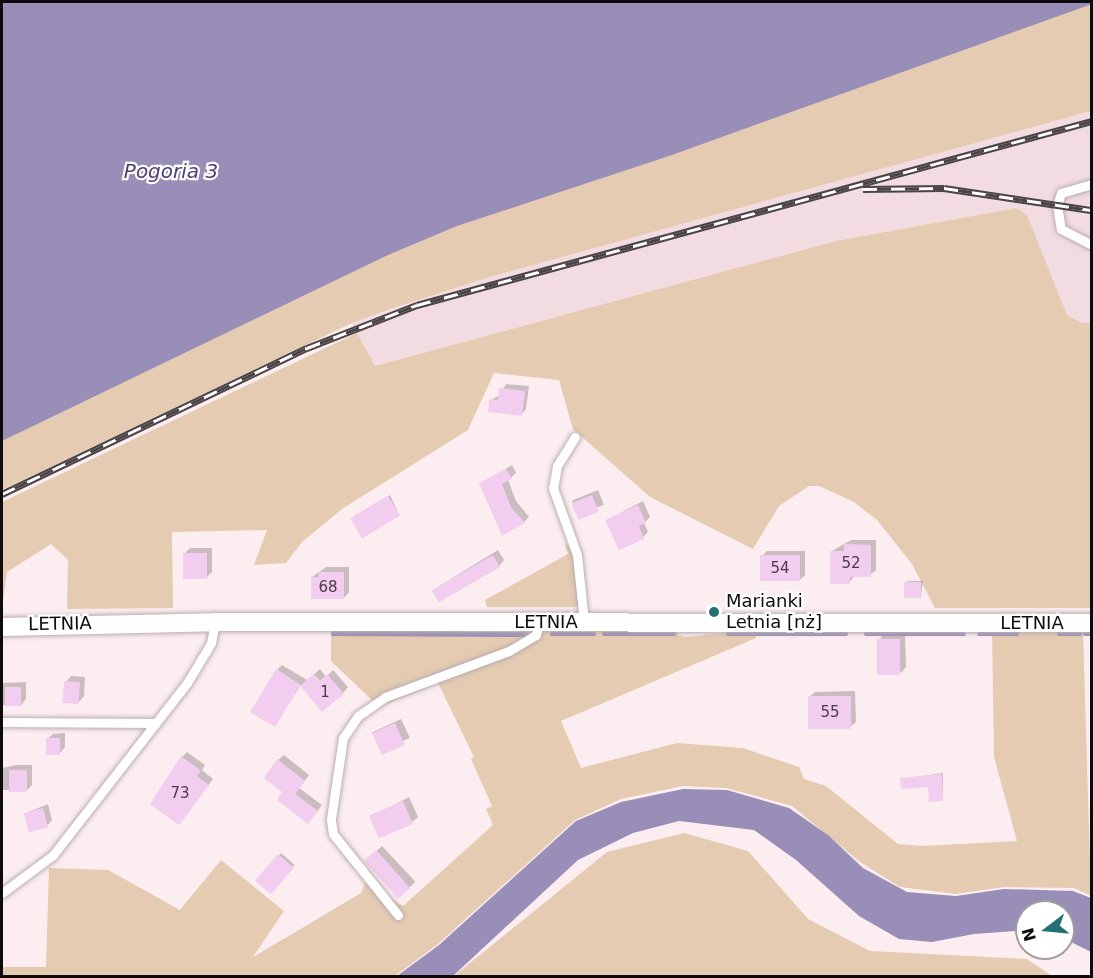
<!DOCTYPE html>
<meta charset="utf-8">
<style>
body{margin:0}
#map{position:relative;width:1093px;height:978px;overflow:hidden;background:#fcedf1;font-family:"DejaVu Sans",sans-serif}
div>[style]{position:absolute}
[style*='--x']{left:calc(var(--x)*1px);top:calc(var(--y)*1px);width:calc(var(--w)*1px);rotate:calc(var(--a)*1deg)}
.built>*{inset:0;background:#f2dce2}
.green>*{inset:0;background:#e4cbb1}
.water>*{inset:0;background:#998eb7}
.shadow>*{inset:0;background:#0003;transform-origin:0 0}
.stream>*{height:4.5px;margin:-2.25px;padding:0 2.25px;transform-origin:2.25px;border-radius:2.25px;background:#998eb7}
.building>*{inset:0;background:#f3cdef;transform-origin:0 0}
.roads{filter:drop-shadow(0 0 2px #bbadb0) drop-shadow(0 0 2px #bbadb0)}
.lane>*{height:9px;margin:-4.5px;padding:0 4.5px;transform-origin:4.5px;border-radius:4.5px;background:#fff}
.street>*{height:18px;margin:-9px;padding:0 9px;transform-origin:9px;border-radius:9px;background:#fff}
.rail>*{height:7px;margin-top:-3.5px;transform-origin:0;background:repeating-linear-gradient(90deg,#fff 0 14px,#4b4446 0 28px);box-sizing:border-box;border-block:2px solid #4b4446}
.dots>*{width:16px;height:16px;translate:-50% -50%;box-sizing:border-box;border:3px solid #fff;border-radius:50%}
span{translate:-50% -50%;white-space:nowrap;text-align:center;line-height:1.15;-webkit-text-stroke:4.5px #fff;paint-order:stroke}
.number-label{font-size:15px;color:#483c45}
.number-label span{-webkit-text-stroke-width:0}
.poi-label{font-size:18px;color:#0f0b0c}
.left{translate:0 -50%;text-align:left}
.street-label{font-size:18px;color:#0f0b0c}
.water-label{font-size:20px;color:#4f3e75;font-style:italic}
.frame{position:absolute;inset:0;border:3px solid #0f0b0c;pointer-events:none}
.north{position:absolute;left:1015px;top:900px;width:60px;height:60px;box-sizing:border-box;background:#fff;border:2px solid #9f9d9e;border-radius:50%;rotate:254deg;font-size:16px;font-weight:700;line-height:24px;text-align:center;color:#0f0b0c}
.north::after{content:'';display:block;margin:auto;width:21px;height:27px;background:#257072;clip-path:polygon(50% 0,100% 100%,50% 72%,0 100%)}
</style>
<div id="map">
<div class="built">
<div style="clip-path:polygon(1091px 111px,1091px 323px,1082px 324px,1067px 315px,1027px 216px,1016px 208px,836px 241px,375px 366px,352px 323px,490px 277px)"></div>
</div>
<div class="green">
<div style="clip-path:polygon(2px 2px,1091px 2px,1091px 111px,490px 277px,391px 309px,352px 323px,2px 490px)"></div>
<div style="clip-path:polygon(1016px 208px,1027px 215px,1067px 315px,1082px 323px,1091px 323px,1091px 608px,935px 608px,912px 564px,877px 520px,854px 502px,819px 486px,809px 486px,779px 506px,753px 549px,650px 497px,573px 429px,559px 380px,494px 373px,468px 430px,342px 509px,302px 542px,286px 563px,254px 565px,267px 530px,172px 532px,173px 608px,67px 609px,68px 560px,51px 544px,7px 572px,2px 608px,2px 502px,357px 333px,375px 366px,836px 241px)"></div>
<div style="clip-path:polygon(565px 543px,573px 551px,579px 607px,487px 607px,485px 600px,568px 554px)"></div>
<div style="clip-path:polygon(331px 629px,678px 630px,678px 635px,685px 637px,756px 630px,756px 638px,561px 721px,581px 768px,677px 743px,743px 748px,799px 767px,804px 779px,826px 786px,898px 844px,922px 846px,1017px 841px,994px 757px,992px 630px,1083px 630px,1091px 896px,1074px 888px,1004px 887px,956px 894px,900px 887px,860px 862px,792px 806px,726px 788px,683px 786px,621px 799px,575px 820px,438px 944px,395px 976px,2px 976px,2px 967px,46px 967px,49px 868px,108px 870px,180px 910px,221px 860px,284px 911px,253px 957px,361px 893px,365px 883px,403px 906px,493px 825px,486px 809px,492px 806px,471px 759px,474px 757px,438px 683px,379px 707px,331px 661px)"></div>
<div style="clip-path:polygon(684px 833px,748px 851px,808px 919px,870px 951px,1027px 959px,1052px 976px,454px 976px,607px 852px)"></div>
</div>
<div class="water">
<div style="clip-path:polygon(2px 2px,1091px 2px,1092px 4px,669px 156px,457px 226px,388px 255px,2px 441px)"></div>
<div style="clip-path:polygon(683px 789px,727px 790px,789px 808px,828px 835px,863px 868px,907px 892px,956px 896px,1004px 889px,1073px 891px,1091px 898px,1091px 952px,1063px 938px,1063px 912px,1027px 912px,1027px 930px,974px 934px,932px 942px,899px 939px,859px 916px,796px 860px,754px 830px,679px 821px,633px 833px,578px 860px,453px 976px,397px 976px,439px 945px,576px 821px,621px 802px)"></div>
</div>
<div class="shadow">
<div style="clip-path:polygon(506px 384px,529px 386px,526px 409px,521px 415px,491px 400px,500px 395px)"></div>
<div style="clip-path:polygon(512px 465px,516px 473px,508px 480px,516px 501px,529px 517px,524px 522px,481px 484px)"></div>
<div style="left:598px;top:490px;width:16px;height:28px;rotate:68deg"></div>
<div style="clip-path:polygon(390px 495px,399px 515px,354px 516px)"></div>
<div style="clip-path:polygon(643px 501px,650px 517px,644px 523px,648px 532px,643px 537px,607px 520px)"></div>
<div style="clip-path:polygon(851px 540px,876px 540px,876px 570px,870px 575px,855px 575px,849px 583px,832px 551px)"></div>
<div style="clip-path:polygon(190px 548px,212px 548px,212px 572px,207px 577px,185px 553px)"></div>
<div style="clip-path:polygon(498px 550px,504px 560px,499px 566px,433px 590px)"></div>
<div style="clip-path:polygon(767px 551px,805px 551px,805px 575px,800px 580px,762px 556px)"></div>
<div style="clip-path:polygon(326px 567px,349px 567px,349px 592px,344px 598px,312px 577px)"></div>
<div style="clip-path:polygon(908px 581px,923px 581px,921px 596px,905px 583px)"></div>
<div style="clip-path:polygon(884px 634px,905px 634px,906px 667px,901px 673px,879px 640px)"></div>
<div style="clip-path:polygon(282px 665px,307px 680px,320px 669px,326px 677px,333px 670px,348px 687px,343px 693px,301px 685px,275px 725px,277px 670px)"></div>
<div style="clip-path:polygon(71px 676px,85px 677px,84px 696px,79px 702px,66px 682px)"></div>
<div style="clip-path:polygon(26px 682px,26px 699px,21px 705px,2px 705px,2px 683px)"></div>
<div style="clip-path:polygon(855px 691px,856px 722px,850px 727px,809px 697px,815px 692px)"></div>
<div style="left:401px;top:719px;width:21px;height:32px;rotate:65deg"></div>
<div style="clip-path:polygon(65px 733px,65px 747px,60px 753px,47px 739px,53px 734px)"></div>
<div style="clip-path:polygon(187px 752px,205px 765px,202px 770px,213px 779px,184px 818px,182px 757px)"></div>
<div style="clip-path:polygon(284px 755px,309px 775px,299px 788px,322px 805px,313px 817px,285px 792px,278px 760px)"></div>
<div style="clip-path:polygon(16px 765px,32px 765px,32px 785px,27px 790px,2px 790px,2px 768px)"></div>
<div style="clip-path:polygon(943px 773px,943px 800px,929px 786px,901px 779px)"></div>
<div style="clip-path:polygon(409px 797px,418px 817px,412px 822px,371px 817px)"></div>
<div style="clip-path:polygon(48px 804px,52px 820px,47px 826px,26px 813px)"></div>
<div style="left:382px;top:846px;width:49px;height:23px;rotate:47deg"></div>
<div style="left:281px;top:853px;width:18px;height:37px;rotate:41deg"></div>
</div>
<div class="stream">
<div style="--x:333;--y:633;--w:194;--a:0.3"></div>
<div style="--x:552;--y:634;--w:42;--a:0"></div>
<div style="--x:604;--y:634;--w:70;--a:0"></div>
<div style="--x:728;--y:634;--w:118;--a:0"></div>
<div style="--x:866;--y:634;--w:98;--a:0"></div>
<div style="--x:979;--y:634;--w:38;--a:0"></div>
<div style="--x:1059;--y:634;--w:21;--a:0"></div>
<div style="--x:1085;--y:634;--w:7;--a:0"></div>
</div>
<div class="building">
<div style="clip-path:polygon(499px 388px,525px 391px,522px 416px,488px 412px,489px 399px,498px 400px)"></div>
<div style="clip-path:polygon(506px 469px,512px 479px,502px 484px,511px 507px,525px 523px,502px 536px,479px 483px)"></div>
<div style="left:592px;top:495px;width:18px;height:22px;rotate:68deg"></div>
<div style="left:388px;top:496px;width:23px;height:44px;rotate:59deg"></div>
<div style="clip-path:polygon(638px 505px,646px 523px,639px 526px,644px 539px,619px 550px,605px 520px)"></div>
<div style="clip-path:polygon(844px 544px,871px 545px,871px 577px,850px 577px,850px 584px,830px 584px,830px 551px,844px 551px)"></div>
<div style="left:183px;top:553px;width:24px;height:26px"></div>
<div style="left:493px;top:555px;width:14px;height:71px;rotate:60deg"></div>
<div style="left:800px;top:555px;width:26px;height:40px;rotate:90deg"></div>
<div style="clip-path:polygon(319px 572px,344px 572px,344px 599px,311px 599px,311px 577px,319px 577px)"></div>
<div style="left:921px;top:582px;width:16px;height:17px;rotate:90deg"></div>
<div style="left:877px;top:639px;width:23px;height:36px"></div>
<div style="clip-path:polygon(276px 669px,301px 685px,314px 674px,320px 681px,327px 674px,344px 694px,322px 712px,300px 686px,275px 727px,250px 712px)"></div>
<div style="left:64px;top:681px;width:16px;height:22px;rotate:4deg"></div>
<div style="left:21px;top:687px;width:19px;height:16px;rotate:90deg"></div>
<div style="left:851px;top:696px;width:33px;height:43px;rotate:90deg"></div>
<div style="left:395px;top:723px;width:24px;height:25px;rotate:66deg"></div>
<div style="left:46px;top:738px;width:14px;height:17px"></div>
<div style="clip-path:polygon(181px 756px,201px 771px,197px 776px,209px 785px,179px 825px,150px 804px)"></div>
<div style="clip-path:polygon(277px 759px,305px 781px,295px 794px,318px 811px,308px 824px,277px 800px,282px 792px,264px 778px)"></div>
<div style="left:9px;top:770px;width:18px;height:22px"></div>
<div style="clip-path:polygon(942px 774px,943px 801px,929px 802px,928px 787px,901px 789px,900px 778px)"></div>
<div style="left:403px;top:801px;width:25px;height:37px;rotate:67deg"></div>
<div style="left:43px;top:808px;width:20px;height:20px;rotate:75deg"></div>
<div style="left:376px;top:850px;width:51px;height:16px;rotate:48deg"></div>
<div style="left:278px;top:854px;width:21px;height:35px;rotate:41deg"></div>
</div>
<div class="roads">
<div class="lane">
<div style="--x:1092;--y:184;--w:32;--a:164"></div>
<div style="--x:1061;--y:193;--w:13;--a:108"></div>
<div style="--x:1057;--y:205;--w:24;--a:81"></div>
<div style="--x:1061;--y:229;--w:35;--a:27"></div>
<div style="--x:575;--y:437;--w:34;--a:122"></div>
<div style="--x:557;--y:466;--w:22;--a:100"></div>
<div style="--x:553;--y:488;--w:71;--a:70.3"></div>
<div style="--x:577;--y:555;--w:67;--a:84"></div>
<div style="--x:2;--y:722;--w:154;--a:0.4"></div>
<div style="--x:2;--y:893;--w:64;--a:-36.7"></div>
<div style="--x:53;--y:855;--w:218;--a:-52.1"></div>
<div style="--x:187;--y:683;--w:47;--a:-59"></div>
<div style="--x:211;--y:643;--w:21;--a:-79"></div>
<div style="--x:398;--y:915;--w:104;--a:-128.7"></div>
<div style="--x:333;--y:834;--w:15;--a:-98"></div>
<div style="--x:331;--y:819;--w:82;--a:-81.6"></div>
<div style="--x:343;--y:738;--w:27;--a:-56"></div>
<div style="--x:358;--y:716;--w:33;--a:-35"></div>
<div style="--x:385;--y:697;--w:132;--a:-20.4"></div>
<div style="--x:509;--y:651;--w:31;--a:-31"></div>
<div style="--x:536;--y:635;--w:13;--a:-77"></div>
</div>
<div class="street">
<div style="--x:2;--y:627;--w:213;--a:-1.3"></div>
<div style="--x:215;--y:622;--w:877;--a:0.07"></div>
</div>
</div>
<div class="rail">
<div style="--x:863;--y:189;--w:81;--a:-0.7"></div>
<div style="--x:944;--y:188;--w:150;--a:8.5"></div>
<div style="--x:2;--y:494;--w:338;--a:-25.6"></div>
<div style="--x:307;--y:348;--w:118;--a:-21.4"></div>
<div style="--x:417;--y:305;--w:700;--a:-15.25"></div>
</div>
<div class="dots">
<div style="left:714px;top:612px;background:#257072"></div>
</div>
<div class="number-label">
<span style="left:851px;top:564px">52</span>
<span style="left:780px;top:569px">54</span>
<span style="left:328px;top:588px">68</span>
<span style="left:325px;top:693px">1</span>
<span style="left:830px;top:713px">55</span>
<span style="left:180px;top:794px">73</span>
</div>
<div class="poi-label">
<span class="left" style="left:726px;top:612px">Marianki<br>Letnia [nż]</span>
</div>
<div class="street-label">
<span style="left:546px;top:622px">LETNIA</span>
<span style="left:1032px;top:623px">LETNIA</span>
<span style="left:60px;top:624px;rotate:-1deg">LETNIA</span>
</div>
<div class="water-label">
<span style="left:171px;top:171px">Pogoria 3</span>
</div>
<div class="frame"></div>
<div class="north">N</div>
</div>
